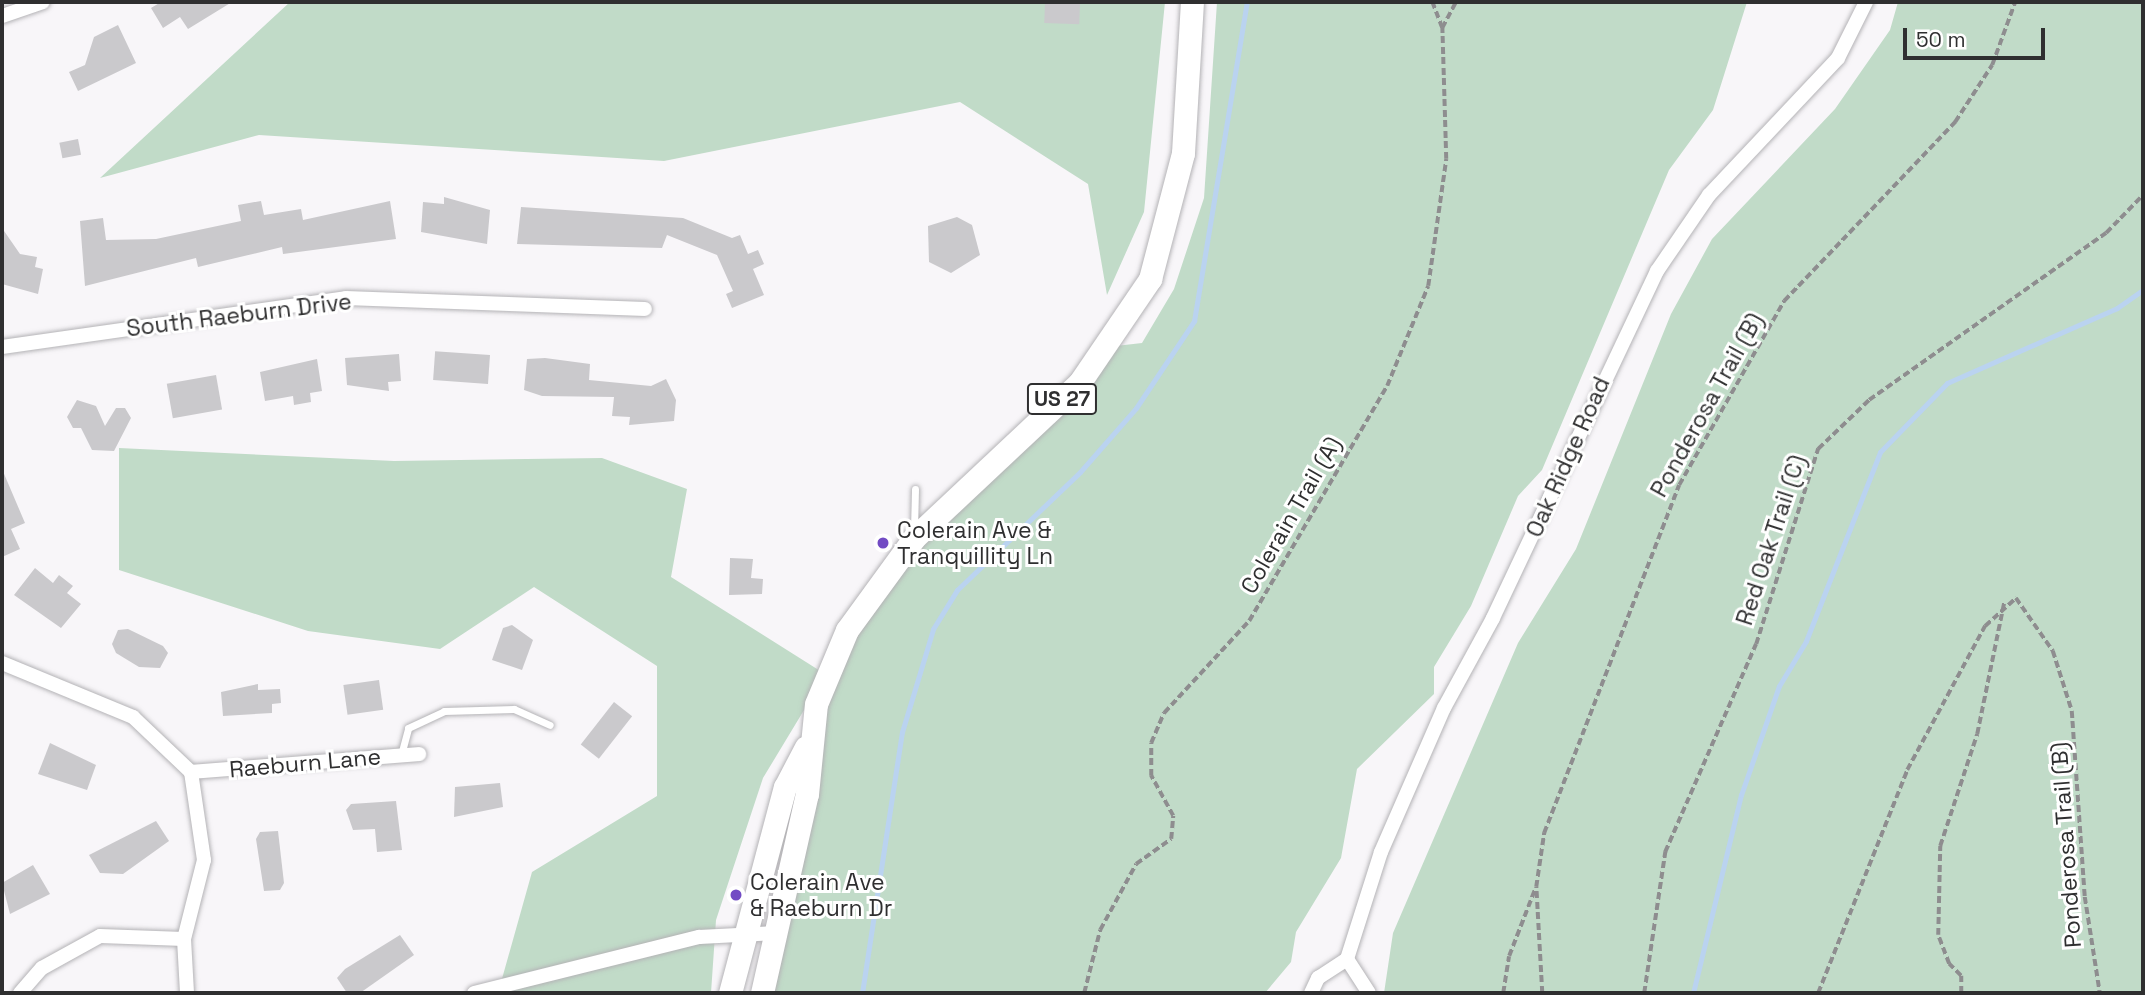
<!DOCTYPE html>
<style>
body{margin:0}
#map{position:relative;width:2145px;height:995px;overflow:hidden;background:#f8f6f9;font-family:"Space Grotesk",sans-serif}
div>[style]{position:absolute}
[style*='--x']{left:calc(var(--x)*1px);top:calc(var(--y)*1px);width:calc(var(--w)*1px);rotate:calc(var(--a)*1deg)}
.green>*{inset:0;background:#c1dbc8}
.stream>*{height:5px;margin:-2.5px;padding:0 2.5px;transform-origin:2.5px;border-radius:2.5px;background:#bad3f0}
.building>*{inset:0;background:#cac9cc;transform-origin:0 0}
.path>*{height:3.5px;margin-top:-1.75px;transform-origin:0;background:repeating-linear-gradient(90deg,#8e8d8f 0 7px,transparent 0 10.5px)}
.roads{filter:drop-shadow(0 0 2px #b4b3b6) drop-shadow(0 0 2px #b4b3b6)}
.service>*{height:7px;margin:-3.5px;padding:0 3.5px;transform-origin:3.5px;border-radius:3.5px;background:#fff}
.minor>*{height:14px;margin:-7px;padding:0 7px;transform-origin:7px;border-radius:7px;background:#fff}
.primary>*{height:23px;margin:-11.5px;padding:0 11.5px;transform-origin:11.5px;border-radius:11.5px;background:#fff}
.dots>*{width:19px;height:19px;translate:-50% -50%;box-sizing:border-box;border:4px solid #fff;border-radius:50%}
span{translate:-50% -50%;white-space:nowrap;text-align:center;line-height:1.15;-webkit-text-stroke:6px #fff;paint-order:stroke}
.shield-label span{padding:2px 5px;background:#fff;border:2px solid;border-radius:5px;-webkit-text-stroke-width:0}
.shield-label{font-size:21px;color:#2f2f30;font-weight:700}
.street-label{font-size:23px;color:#2f2f30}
.poi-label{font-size:23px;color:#2f2f30}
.left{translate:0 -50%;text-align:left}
.frame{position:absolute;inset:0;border:4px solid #2f2f30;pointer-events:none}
.scale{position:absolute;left:1903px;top:28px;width:142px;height:32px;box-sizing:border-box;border:4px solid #2f2f30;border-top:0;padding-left:9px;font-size:21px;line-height:24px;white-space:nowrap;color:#2f2f30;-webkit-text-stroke:5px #fff;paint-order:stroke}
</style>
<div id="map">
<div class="green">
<div style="clip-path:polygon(290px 2px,1165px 2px,1144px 212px,1107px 295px,1088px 184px,960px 102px,664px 161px,259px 135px,100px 178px)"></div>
<div style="clip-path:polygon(1217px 2px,1747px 2px,1713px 110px,1669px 170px,1542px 470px,1518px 496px,1471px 606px,1434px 667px,1434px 694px,1357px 769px,1341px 858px,1296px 932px,1291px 962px,1265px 993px,762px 993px,824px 677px,763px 778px,716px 920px,711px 993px,498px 993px,532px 872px,657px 796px,657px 666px,534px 587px,440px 649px,308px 631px,119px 570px,119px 448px,394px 461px,602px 458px,687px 489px,671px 577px,825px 674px,871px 590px,1107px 347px,1142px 343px,1174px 289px,1204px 198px)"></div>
<div style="clip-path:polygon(1898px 2px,2143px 2px,2143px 993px,1384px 993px,1393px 933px,1518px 643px,1576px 549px,1671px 314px,1712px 239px,1835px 109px,1890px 30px)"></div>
</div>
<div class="stream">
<div style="--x:862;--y:993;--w:264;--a:-81.3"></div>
<div style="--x:902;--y:732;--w:108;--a:-73.2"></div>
<div style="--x:933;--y:629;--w:46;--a:-58.4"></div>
<div style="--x:957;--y:590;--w:170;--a:-43.8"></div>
<div style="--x:1080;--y:472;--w:85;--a:-48.8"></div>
<div style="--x:1136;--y:408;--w:105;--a:-56.3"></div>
<div style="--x:1194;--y:321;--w:323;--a:-80.6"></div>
<div style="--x:1693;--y:993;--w:204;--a:-76.4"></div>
<div style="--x:1741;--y:795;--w:115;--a:-70.8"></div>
<div style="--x:1779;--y:686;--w:52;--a:-59"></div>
<div style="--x:1806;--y:641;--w:203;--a:-68.6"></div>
<div style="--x:1880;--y:452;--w:96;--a:-45.8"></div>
<div style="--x:1947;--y:383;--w:186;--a:-23.8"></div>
<div style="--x:2117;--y:308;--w:32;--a:-35"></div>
</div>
<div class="building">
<div style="clip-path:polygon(161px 2px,232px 2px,188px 29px,180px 17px,163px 28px,151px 8px)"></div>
<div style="left:1045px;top:2px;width:35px;height:21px;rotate:2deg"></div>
<div style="clip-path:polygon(118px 25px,136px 63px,78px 91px,69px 72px,85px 65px,94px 37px)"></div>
<div style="left:78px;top:139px;width:16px;height:19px;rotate:79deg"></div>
<div style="clip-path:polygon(444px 197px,490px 210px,487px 244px,421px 232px,423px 202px,444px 204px)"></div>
<div style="clip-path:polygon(261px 201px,264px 215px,301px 209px,303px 220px,390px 201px,396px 239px,283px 254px,282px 247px,198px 267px,196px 258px,85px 286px,80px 221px,103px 218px,106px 240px,156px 239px,241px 221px,238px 205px)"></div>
<div style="clip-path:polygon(521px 207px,683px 218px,732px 238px,740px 235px,748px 254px,758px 250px,764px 264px,753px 269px,764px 295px,732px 308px,726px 294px,733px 291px,717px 255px,667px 235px,662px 248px,517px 244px)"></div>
<div style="clip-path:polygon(957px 217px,972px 225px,980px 255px,951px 273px,929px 262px,928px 226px)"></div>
<div style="clip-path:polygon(2px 228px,20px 254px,37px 257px,35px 267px,43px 269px,38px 294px,2px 284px)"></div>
<div style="clip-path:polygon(399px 354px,401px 381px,388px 382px,389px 391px,347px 385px,345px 358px)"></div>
<div style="left:490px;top:355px;width:29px;height:55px;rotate:94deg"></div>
<div style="clip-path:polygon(545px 358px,590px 364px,589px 380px,651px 386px,666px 379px,676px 400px,674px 421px,629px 425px,630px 417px,612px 416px,614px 397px,542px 396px,524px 390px,527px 359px)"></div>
<div style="clip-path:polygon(317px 359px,322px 391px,310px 393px,311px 402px,294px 405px,293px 396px,265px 401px,260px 372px)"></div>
<div style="left:216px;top:375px;width:35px;height:50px;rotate:80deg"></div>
<div style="clip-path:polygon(77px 400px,96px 406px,105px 426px,116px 408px,125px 408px,131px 418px,114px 451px,92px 450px,81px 428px,73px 428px,67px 417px)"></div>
<div style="clip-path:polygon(2px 469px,25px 523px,11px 529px,20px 549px,2px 557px)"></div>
<div style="clip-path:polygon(730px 558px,753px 559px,751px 578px,763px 579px,762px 594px,729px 595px)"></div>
<div style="clip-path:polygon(35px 568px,53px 583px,59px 575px,73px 586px,67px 593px,81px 604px,61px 628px,14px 595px)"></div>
<div style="clip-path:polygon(512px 625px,533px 640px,522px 670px,492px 660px,503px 628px)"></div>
<div style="clip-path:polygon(128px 629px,163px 646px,168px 653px,160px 668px,139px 667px,116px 653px,112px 644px,118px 630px)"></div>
<div style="left:379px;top:680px;width:30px;height:36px;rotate:82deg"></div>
<div style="clip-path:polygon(258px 684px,258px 690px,280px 689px,281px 703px,272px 704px,272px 713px,223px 716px,221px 692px)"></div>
<div style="left:614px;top:702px;width:23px;height:54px;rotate:38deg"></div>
<div style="clip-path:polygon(50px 743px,96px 765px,87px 790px,38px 774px)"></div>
<div style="clip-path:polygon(500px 783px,503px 807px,454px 817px,455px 787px)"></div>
<div style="clip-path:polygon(396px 801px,402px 850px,377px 852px,375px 829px,353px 830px,346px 810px,351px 804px)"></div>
<div style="clip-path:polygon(156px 821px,169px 841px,123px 874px,100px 873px,89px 855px)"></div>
<div style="clip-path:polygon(278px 831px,284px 883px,280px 890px,264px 891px,256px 839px,260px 832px)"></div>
<div style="clip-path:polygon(33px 865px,50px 894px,10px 914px,2px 883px)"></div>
<div style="clip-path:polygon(400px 935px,414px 955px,360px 993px,347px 993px,337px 978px,345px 969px)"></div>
</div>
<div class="path">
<div style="--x:1442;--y:28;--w:30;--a:-62"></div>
<div style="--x:1084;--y:993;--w:65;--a:-75.7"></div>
<div style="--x:1100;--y:930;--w:75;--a:-61.4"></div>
<div style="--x:1136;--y:864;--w:43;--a:-35.5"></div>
<div style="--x:1171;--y:839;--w:23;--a:-85"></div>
<div style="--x:1173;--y:816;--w:46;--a:-118.8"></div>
<div style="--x:1151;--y:776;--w:33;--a:-90"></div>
<div style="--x:1151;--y:743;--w:33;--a:-67"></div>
<div style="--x:1164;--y:713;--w:125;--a:-47.3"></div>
<div style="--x:1249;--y:621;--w:273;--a:-59.6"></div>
<div style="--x:1387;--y:386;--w:108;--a:-67.7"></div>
<div style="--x:1428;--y:286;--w:128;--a:-81.9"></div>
<div style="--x:1446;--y:159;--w:131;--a:-91.7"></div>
<div style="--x:1442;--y:28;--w:28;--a:-111"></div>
<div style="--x:1503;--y:993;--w:37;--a:-81"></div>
<div style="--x:1509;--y:956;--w:72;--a:-68.8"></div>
<div style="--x:1542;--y:993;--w:106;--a:-93.2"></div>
<div style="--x:1536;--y:887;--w:55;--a:-81.6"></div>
<div style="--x:1544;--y:833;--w:373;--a:-68.8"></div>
<div style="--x:1679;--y:485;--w:212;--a:-60.3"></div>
<div style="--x:1784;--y:301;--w:248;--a:-46.3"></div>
<div style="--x:1955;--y:122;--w:68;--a:-57"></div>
<div style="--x:1992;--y:65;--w:67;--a:-69.9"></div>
<div style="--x:1644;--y:993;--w:143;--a:-81.5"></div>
<div style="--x:1665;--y:852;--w:227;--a:-66.4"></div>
<div style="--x:1756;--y:644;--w:205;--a:-72.4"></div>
<div style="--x:1818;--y:449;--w:71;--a:-43.9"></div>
<div style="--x:1869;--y:400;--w:290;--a:-35.2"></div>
<div style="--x:2106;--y:233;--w:53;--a:-45.8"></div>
<div style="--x:1818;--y:993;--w:240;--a:-68.2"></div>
<div style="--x:1907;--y:770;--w:164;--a:-61.6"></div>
<div style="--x:1985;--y:626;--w:42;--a:-42.1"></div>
<div style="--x:2016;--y:598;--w:65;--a:55.1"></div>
<div style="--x:2053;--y:651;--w:63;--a:72.4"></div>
<div style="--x:2072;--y:711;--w:186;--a:86"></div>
<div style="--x:2085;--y:897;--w:97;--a:81.1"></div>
<div style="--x:1961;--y:993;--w:17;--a:-90"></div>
<div style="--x:1961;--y:976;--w:17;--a:-135"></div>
<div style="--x:1949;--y:964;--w:31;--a:-111"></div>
<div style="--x:1938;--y:935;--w:89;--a:-88.7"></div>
<div style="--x:1940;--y:846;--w:118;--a:-71.7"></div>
<div style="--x:1977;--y:734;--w:134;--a:-78.4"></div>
</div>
<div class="roads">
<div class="service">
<div style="--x:914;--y:530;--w:41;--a:-88.6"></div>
<div style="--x:401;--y:755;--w:28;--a:-75"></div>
<div style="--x:408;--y:728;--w:40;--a:-25"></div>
<div style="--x:444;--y:711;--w:70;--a:-1.6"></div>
<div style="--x:514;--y:709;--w:39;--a:24"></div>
</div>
<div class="minor">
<div style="--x:2;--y:16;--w:43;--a:-18.9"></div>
<div style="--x:2;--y:347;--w:347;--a:-8.1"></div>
<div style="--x:346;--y:298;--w:299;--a:2.1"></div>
<div style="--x:2;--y:663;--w:142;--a:22.4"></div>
<div style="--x:133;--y:717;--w:80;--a:43.5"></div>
<div style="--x:191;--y:772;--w:89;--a:81.6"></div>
<div style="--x:204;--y:860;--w:81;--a:104.2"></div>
<div style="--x:184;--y:939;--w:54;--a:86.8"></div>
<div style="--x:191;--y:772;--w:229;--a:-4.5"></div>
<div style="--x:1347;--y:959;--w:40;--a:57.1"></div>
<div style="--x:20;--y:993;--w:33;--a:-49"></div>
<div style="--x:42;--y:968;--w:66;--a:-28.9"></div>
<div style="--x:100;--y:936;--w:84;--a:2"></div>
<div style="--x:474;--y:993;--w:232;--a:-14"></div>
<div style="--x:699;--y:937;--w:78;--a:-2.9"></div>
<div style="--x:1311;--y:993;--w:17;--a:-65"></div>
<div style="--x:1318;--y:978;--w:35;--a:-33"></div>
<div style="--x:1347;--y:959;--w:112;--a:-72.4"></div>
<div style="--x:1381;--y:852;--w:157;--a:-66.4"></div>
<div style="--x:1444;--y:708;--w:102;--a:-61.4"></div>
<div style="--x:1493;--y:618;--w:384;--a:-64.7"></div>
<div style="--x:1657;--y:271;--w:92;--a:-55.6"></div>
<div style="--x:1709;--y:195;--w:188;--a:-46.7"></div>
<div style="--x:1838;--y:58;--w:63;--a:-63.4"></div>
</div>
<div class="primary">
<div style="--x:730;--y:993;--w:213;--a:-75.1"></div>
<div style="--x:785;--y:787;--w:45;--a:-62.3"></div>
<div style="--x:762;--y:993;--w:204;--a:-77.3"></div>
<div style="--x:807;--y:794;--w:90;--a:-84.3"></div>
<div style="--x:816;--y:704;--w:80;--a:-67.3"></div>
<div style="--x:847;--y:630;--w:114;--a:-53.9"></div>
<div style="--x:914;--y:538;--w:228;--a:-43.2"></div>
<div style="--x:1080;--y:382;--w:125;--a:-55.8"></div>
<div style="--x:1150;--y:279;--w:130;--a:-75.3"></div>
<div style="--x:1183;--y:153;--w:151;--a:-86.6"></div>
</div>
</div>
<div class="dots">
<div style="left:883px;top:543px;background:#724bc4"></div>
<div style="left:736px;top:895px;background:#724bc4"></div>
</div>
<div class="shield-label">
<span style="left:1062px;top:399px">US 27</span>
</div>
<div class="street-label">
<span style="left:239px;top:315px;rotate:-7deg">South Raeburn Drive</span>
<span style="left:1707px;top:405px;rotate:-61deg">Ponderosa Trail (B)</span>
<span style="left:1568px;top:457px;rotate:-66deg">Oak Ridge Road</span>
<span style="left:1291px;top:515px;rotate:-60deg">Colerain Trail (A)</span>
<span style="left:1771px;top:540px;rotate:-72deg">Red Oak Trail (C)</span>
<span style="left:305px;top:763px;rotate:-5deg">Raeburn Lane</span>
<span style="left:2066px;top:845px;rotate:-94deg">Ponderosa Trail (B)</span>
</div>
<div class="poi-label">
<span class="left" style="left:897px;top:543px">Colerain Ave &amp;<br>Tranquillity Ln</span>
<span class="left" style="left:750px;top:895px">Colerain Ave<br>&amp; Raeburn Dr</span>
</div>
<div class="frame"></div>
<div class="scale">50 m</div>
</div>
